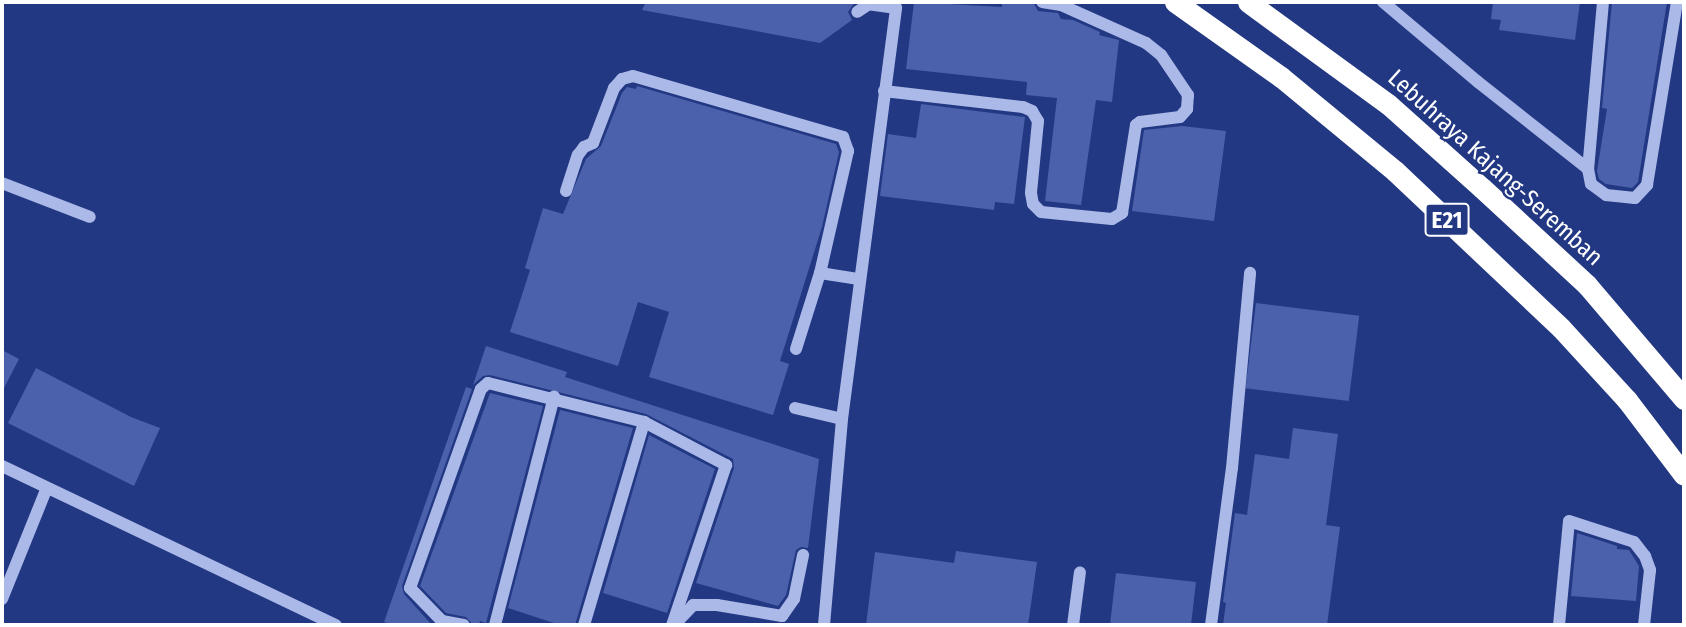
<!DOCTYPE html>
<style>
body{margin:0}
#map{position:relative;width:1686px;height:627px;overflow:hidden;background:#233883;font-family:"Fira Sans Condensed",sans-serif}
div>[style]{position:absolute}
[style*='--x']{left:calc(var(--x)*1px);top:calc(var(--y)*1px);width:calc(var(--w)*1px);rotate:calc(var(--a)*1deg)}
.building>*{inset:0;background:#4b61ab;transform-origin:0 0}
.minor>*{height:12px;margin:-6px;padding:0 6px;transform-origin:6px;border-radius:6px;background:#abb9e8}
.highway>*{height:21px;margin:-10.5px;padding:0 10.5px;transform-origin:10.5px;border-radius:10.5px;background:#fff}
span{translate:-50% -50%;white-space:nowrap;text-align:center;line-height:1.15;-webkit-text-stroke:5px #233883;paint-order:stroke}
.shield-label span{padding:2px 5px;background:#233883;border:2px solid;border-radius:5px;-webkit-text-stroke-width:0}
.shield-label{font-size:23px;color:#fff;font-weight:700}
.street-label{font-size:24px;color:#fff}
.frame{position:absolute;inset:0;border:4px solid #fff;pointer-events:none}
</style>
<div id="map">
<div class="building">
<div style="clip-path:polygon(646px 2px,855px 2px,848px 12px,852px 20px,820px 43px,642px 10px)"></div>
<div style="clip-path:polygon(914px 2px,1002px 7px,1002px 2px,1033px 2px,1038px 11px,1058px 13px,1061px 19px,1073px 20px,1100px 32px,1099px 35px,1119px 40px,1112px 102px,1096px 100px,1081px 205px,1045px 201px,1057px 98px,1026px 95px,1027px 82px,906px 69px)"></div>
<div style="clip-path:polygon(1493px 2px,1580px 2px,1575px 40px,1499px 30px,1501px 20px,1491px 19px)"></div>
<div style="clip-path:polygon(1612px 2px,1667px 2px,1638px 182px,1632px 188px,1606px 184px,1599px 179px,1597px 171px,1607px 109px,1602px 108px)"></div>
<div style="clip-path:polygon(637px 86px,836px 144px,839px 152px,822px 227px,780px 361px,789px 364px,773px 415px,649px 377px,669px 312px,638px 302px,618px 366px,510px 332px,530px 270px,525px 268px,543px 208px,563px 214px,586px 159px,601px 146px,622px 93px,627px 87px,636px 89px)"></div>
<div style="clip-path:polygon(921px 104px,1025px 117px,1014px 204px,995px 202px,994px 210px,880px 196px,888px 134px,916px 138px)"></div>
<div style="clip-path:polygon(1182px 126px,1226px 131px,1214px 221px,1132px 211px,1144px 130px)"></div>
<div style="left:1256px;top:303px;width:104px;height:86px;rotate:7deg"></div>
<div style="clip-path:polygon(486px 346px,567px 372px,565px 377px,819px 459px,808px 548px,801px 547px,796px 550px,786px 595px,778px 606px,696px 583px,734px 468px,733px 459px,646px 414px,490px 375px,483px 376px,473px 385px)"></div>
<div style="clip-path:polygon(2px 350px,19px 359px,2px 392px)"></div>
<div style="clip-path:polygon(36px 368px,131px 417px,160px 428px,134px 486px,8px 423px)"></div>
<div style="clip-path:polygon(466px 387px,472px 389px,402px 586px,404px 594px,432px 625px,394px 625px,384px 622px)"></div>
<div style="clip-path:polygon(490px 393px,543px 406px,486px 623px,480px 621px,479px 625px,473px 625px,466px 617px,446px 613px,420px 586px)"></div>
<div style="clip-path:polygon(560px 410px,633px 428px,575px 625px,560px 625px,508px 608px)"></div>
<div style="clip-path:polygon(1293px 428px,1338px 434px,1326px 525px,1340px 527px,1327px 625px,1223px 625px,1226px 603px,1223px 602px,1235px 513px,1247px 515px,1255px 454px,1289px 459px)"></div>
<div style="clip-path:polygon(649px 435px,715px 469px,667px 613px,603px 593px)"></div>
<div style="clip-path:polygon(1577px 533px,1617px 546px,1617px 549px,1629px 550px,1639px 566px,1636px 601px,1571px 596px)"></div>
<div style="clip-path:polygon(956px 551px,1037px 562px,1028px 625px,866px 625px,875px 552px,954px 563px)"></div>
<div style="clip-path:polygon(1116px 573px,1196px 582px,1191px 625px,1110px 625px)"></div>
</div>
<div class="minor">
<div style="--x:1383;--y:2;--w:124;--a:40.1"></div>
<div style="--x:1478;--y:82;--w:140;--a:38.3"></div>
<div style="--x:1603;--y:2;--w:168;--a:95.1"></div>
<div style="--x:1588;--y:169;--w:15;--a:79"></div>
<div style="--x:1591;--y:184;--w:19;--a:36"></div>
<div style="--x:1606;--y:195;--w:29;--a:6"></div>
<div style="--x:1635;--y:198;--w:18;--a:-47"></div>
<div style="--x:1647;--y:185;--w:185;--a:-80.7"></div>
<div style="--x:884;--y:91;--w:140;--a:6.6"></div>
<div style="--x:1023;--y:107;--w:10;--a:24"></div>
<div style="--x:1032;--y:111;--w:12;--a:59"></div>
<div style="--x:1038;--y:121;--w:72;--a:95.6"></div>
<div style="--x:1031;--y:193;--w:11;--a:80"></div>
<div style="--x:1033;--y:204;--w:11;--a:45"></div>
<div style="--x:1041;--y:212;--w:71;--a:5.6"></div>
<div style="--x:1112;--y:219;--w:12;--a:-31"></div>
<div style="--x:1122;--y:213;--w:89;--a:-81"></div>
<div style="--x:1136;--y:125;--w:5;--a:-37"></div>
<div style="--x:1140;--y:122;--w:40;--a:-7.1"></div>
<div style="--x:1180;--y:117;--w:11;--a:-49"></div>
<div style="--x:1187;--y:109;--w:14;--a:-86"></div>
<div style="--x:1188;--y:95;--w:48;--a:-124"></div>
<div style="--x:1161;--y:55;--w:19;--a:-141"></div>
<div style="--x:1146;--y:43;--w:93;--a:-155.9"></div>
<div style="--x:1061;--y:5;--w:19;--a:-171"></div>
<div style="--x:2;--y:183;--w:94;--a:21.1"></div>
<div style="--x:566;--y:191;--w:38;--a:-72"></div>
<div style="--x:578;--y:155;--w:10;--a:-53"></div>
<div style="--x:584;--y:147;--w:10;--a:-24"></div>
<div style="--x:593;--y:143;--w:59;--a:-69.1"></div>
<div style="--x:614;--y:88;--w:12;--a:-48"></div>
<div style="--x:622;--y:79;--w:11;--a:-15"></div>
<div style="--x:633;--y:76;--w:219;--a:16.2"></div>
<div style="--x:843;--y:137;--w:15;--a:70"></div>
<div style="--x:848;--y:151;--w:125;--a:102.9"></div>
<div style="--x:796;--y:349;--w:80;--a:-72.5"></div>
<div style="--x:820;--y:273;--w:38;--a:9"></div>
<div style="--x:795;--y:408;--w:48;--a:13.2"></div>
<div style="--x:2;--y:466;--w:370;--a:25.5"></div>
<div style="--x:2;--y:599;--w:118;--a:-68"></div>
<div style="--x:442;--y:621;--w:46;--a:-134.1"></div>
<div style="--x:410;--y:588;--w:211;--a:-70.4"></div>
<div style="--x:481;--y:389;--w:9;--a:-41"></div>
<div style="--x:488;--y:383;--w:161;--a:14"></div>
<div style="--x:644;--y:422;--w:93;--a:27.7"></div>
<div style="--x:726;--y:465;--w:169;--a:108.6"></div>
<div style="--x:441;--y:625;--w:4;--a:-76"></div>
<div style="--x:442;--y:621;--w:22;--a:10"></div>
<div style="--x:495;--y:625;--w:236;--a:-75.5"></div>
<div style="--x:584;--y:625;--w:212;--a:-73.5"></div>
<div style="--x:674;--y:625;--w:28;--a:-46"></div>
<div style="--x:693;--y:605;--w:24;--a:0"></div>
<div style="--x:717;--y:605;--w:66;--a:9.6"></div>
<div style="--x:782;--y:616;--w:21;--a:-55"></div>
<div style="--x:794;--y:599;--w:45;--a:-78.4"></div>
<div style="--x:824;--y:625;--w:207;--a:-85"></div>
<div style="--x:842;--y:419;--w:415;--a:-82.5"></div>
<div style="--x:896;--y:8;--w:27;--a:-172"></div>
<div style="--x:869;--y:4;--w:14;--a:146"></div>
<div style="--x:1073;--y:625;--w:53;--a:-82.5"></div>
<div style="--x:1211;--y:625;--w:158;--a:-82.4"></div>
<div style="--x:1232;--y:468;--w:196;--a:-84.7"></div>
<div style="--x:1559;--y:625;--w:104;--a:-84.5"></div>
<div style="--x:1569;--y:521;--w:68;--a:17.9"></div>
<div style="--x:1634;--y:542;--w:18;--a:52"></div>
<div style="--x:1645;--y:556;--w:15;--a:70"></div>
<div style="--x:1650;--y:570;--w:55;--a:96.2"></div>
</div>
<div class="highway">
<div style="--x:1175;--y:2;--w:130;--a:35.3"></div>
<div style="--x:1281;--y:77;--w:148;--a:39.5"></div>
<div style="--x:1395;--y:171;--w:228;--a:43.4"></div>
<div style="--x:1561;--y:328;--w:98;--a:47.5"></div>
<div style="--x:1627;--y:400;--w:94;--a:52.8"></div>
<div style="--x:1248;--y:2;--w:173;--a:36.1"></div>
<div style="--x:1388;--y:104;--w:126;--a:41.8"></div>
<div style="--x:1482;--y:188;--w:143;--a:42.7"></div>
<div style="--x:1587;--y:285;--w:150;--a:49.6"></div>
</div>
<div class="shield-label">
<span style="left:1447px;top:220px">E21</span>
</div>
<div class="street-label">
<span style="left:1495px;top:168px;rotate:42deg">Lebuhraya Kajang-Seremban</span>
</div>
<div class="frame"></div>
</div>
